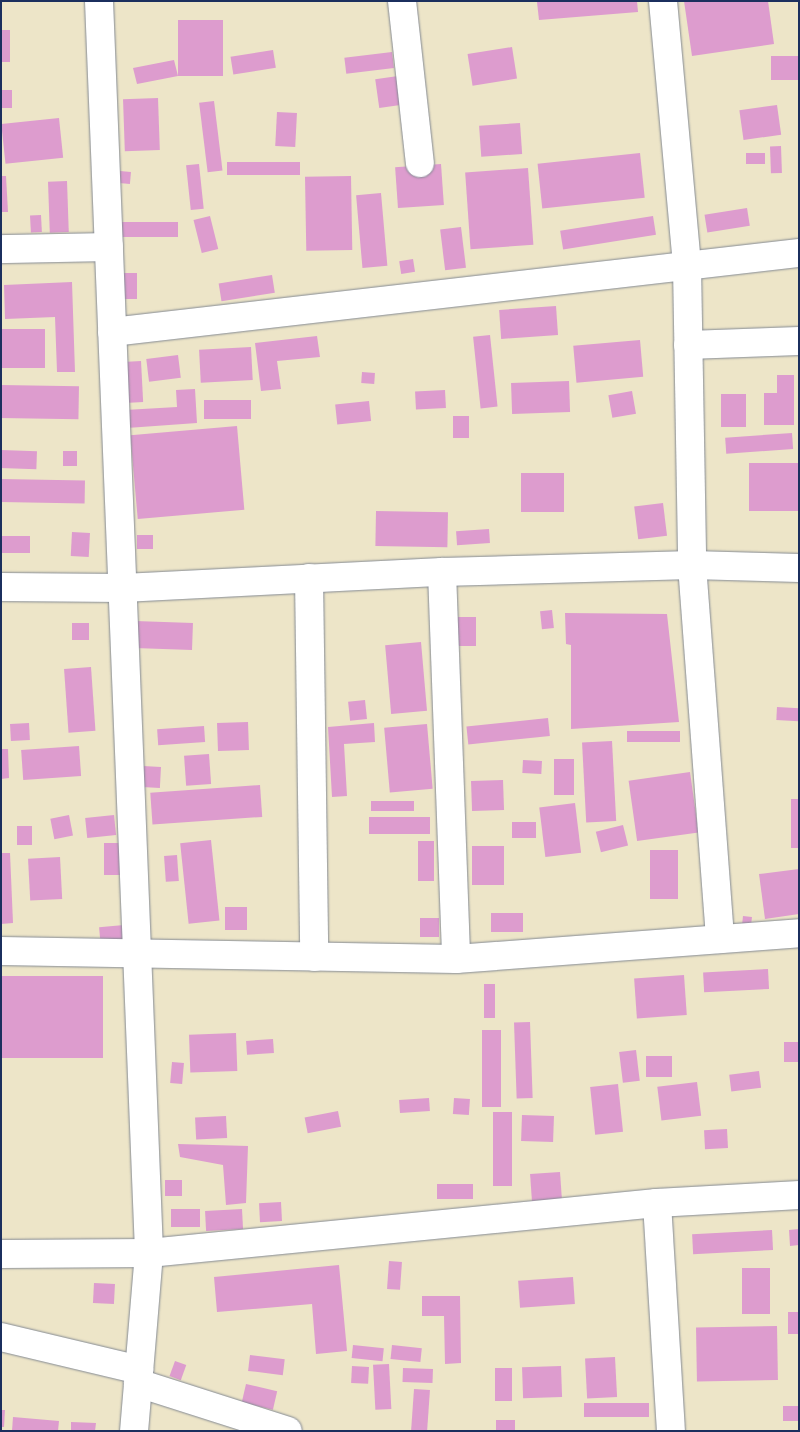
<!DOCTYPE html>
<style>
body{margin:0}
#map{position:relative;width:800px;height:1432px;overflow:hidden;background:#ede5c8;font-family:"IM FELL French Canon",serif}
div>[style]{position:absolute}
[style*='--x']{left:calc(var(--x)*1px);top:calc(var(--y)*1px);width:calc(var(--w)*1px);rotate:calc(var(--a)*1deg)}
.building>*{inset:0;background:#dd9cce;transform-origin:0 0}
.roads{filter:drop-shadow(0 0 1px #848a93) drop-shadow(0 0 1px #848a93)}
.minor>*{height:28px;margin:-14px;padding:0 14px;transform-origin:14px;border-radius:14px;background:#fff}
span{translate:-50% -50%;white-space:nowrap;text-align:center;line-height:1.15;-webkit-text-stroke:5px #f7f3e8;paint-order:stroke}
.frame{position:absolute;inset:0;border:2px solid #1b2f5e;pointer-events:none}
</style>
<div id="map">
<div class="building">
<div style="clip-path:polygon(637px 1px,638px 12px,539px 20px,537px 2px)"></div>
<div style="clip-path:polygon(684px 1px,768px 1px,774px 44px,692px 56px)"></div>
<div style="clip-path:polygon(178px 20px,223px 20px,223px 76px,178px 76px,137px 84px,133px 68px,174px 60px,178px 76px)"></div>
<div style="left:1px;top:30px;width:9px;height:32px"></div>
<div style="left:512px;top:47px;width:32px;height:45px;rotate:81deg"></div>
<div style="left:273px;top:50px;width:18px;height:43px;rotate:81deg"></div>
<div style="left:392px;top:52px;width:16px;height:48px;rotate:83deg"></div>
<div style="left:799px;top:56px;width:24px;height:28px;rotate:90deg"></div>
<div style="left:398px;top:76px;width:29px;height:23px;rotate:82deg"></div>
<div style="left:1px;top:90px;width:11px;height:18px"></div>
<div style="left:158px;top:98px;width:52px;height:35px;rotate:88deg"></div>
<div style="left:214px;top:101px;width:70px;height:15px;rotate:83deg"></div>
<div style="left:777px;top:105px;width:30px;height:38px;rotate:82deg"></div>
<div style="left:277px;top:112px;width:20px;height:34px;rotate:3deg"></div>
<div style="left:59px;top:118px;width:40px;height:58px;rotate:84deg"></div>
<div style="left:520px;top:123px;width:31px;height:41px;rotate:86deg"></div>
<div style="left:781px;top:146px;width:27px;height:11px;rotate:88deg"></div>
<div style="left:640px;top:153px;width:45px;height:103px;rotate:84deg"></div>
<div style="left:746px;top:153px;width:19px;height:11px"></div>
<div style="left:227px;top:162px;width:73px;height:13px"></div>
<div style="left:199px;top:164px;width:45px;height:13px;rotate:84deg"></div>
<div style="left:441px;top:164px;width:41px;height:46px;rotate:86deg"></div>
<div style="left:528px;top:168px;width:77px;height:63px;rotate:86deg"></div>
<div style="left:120px;top:171px;width:11px;height:12px;rotate:5deg"></div>
<div style="clip-path:polygon(1px 176px,6px 176px,8px 212px,1px 212px)"></div>
<div style="left:351px;top:176px;width:74px;height:46px;rotate:89deg"></div>
<div style="left:67px;top:181px;width:51px;height:19px;rotate:88deg"></div>
<div style="left:381px;top:193px;width:73px;height:25px;rotate:85deg"></div>
<div style="left:747px;top:208px;width:18px;height:43px;rotate:81deg"></div>
<div style="left:41px;top:215px;width:17px;height:11px;rotate:87deg"></div>
<div style="left:210px;top:216px;width:34px;height:17px;rotate:76deg"></div>
<div style="left:653px;top:216px;width:19px;height:94px;rotate:81deg"></div>
<div style="left:178px;top:222px;width:15px;height:59px;rotate:90deg"></div>
<div style="left:461px;top:227px;width:41px;height:21px;rotate:83deg"></div>
<div style="left:413px;top:259px;width:13px;height:14px;rotate:81deg"></div>
<div style="left:116px;top:273px;width:21px;height:26px"></div>
<div style="left:272px;top:275px;width:18px;height:54px;rotate:81deg"></div>
<div style="clip-path:polygon(72px 282px,75px 372px,57px 372px,55px 317px,5px 319px,4px 285px)"></div>
<div style="left:556px;top:306px;width:29px;height:57px;rotate:86deg"></div>
<div style="left:1px;top:329px;width:44px;height:39px"></div>
<div style="left:490px;top:335px;width:72px;height:17px;rotate:84deg"></div>
<div style="clip-path:polygon(317px 336px,320px 357px,277px 361px,281px 389px,261px 391px,255px 343px)"></div>
<div style="left:640px;top:340px;width:37px;height:67px;rotate:85deg"></div>
<div style="left:251px;top:347px;width:33px;height:52px;rotate:87deg"></div>
<div style="left:178px;top:355px;width:23px;height:32px;rotate:83deg"></div>
<div style="left:141px;top:361px;width:41px;height:18px;rotate:87deg"></div>
<div style="left:362px;top:372px;width:13px;height:11px;rotate:4deg"></div>
<div style="clip-path:polygon(777px 375px,794px 375px,794px 425px,764px 425px,764px 393px,777px 393px)"></div>
<div style="left:569px;top:381px;width:31px;height:58px;rotate:88deg"></div>
<div style="left:1px;top:385px;width:78px;height:33px;rotate:1deg"></div>
<div style="clip-path:polygon(195px 389px,197px 423px,127px 428px,125px 410px,177px 407px,176px 390px)"></div>
<div style="left:445px;top:390px;width:18px;height:30px;rotate:87deg"></div>
<div style="left:632px;top:391px;width:23px;height:24px;rotate:80deg"></div>
<div style="left:721px;top:394px;width:25px;height:33px"></div>
<div style="left:251px;top:400px;width:19px;height:47px;rotate:90deg"></div>
<div style="left:369px;top:401px;width:20px;height:34px;rotate:84deg"></div>
<div style="left:453px;top:416px;width:16px;height:22px"></div>
<div style="left:237px;top:426px;width:84px;height:107px;rotate:85deg"></div>
<div style="left:792px;top:433px;width:16px;height:67px;rotate:86deg"></div>
<div style="left:1px;top:450px;width:36px;height:18px;rotate:2deg"></div>
<div style="left:77px;top:451px;width:15px;height:14px;rotate:90deg"></div>
<div style="left:799px;top:463px;width:48px;height:50px;rotate:90deg"></div>
<div style="left:564px;top:473px;width:39px;height:43px;rotate:90deg"></div>
<div style="left:1px;top:479px;width:84px;height:23px;rotate:1deg"></div>
<div style="left:663px;top:503px;width:33px;height:29px;rotate:83deg"></div>
<div style="left:376px;top:511px;width:72px;height:35px;rotate:1deg"></div>
<div style="left:489px;top:529px;width:14px;height:33px;rotate:86deg"></div>
<div style="left:72px;top:532px;width:18px;height:24px;rotate:3deg"></div>
<div style="left:137px;top:535px;width:16px;height:14px"></div>
<div style="left:1px;top:536px;width:29px;height:17px"></div>
<div style="left:552px;top:610px;width:18px;height:12px;rotate:84deg"></div>
<div style="clip-path:polygon(565px 613px,667px 614px,679px 722px,571px 729px,571px 645px,566px 644px)"></div>
<div style="left:456px;top:617px;width:20px;height:29px"></div>
<div style="left:135px;top:621px;width:58px;height:27px;rotate:2deg"></div>
<div style="left:89px;top:623px;width:17px;height:17px;rotate:90deg"></div>
<div style="left:421px;top:642px;width:69px;height:36px;rotate:85deg"></div>
<div style="left:91px;top:667px;width:64px;height:27px;rotate:86deg"></div>
<div style="left:365px;top:700px;width:19px;height:17px;rotate:84deg"></div>
<div style="left:777px;top:707px;width:22px;height:13px;rotate:3deg"></div>
<div style="left:548px;top:718px;width:18px;height:82px;rotate:84deg"></div>
<div style="left:248px;top:722px;width:28px;height:31px;rotate:88deg"></div>
<div style="left:29px;top:723px;width:17px;height:19px;rotate:87deg"></div>
<div style="clip-path:polygon(374px 723px,375px 742px,344px 744px,347px 796px,332px 797px,328px 727px)"></div>
<div style="left:427px;top:724px;width:65px;height:43px;rotate:85deg"></div>
<div style="left:204px;top:726px;width:16px;height:47px;rotate:86deg"></div>
<div style="left:680px;top:731px;width:11px;height:53px;rotate:90deg"></div>
<div style="left:612px;top:741px;width:80px;height:30px;rotate:87deg"></div>
<div style="left:79px;top:746px;width:30px;height:58px;rotate:86deg"></div>
<div style="clip-path:polygon(1px 749px,8px 749px,9px 778px,1px 779px)"></div>
<div style="left:209px;top:754px;width:30px;height:25px;rotate:86deg"></div>
<div style="left:554px;top:759px;width:20px;height:36px"></div>
<div style="left:523px;top:760px;width:19px;height:13px;rotate:3deg"></div>
<div style="left:143px;top:766px;width:18px;height:21px;rotate:3deg"></div>
<div style="left:690px;top:772px;width:61px;height:62px;rotate:82deg"></div>
<div style="left:503px;top:780px;width:30px;height:32px;rotate:88deg"></div>
<div style="left:260px;top:785px;width:32px;height:110px;rotate:86deg"></div>
<div style="left:791px;top:799px;width:8px;height:49px"></div>
<div style="left:414px;top:801px;width:10px;height:43px;rotate:90deg"></div>
<div style="left:575px;top:803px;width:50px;height:36px;rotate:83deg"></div>
<div style="left:69px;top:815px;width:21px;height:19px;rotate:79deg"></div>
<div style="left:114px;top:815px;width:20px;height:29px;rotate:84deg"></div>
<div style="left:430px;top:817px;width:17px;height:61px;rotate:90deg"></div>
<div style="left:512px;top:822px;width:24px;height:16px"></div>
<div style="left:623px;top:825px;width:21px;height:28px;rotate:76deg"></div>
<div style="left:17px;top:826px;width:15px;height:19px"></div>
<div style="left:211px;top:840px;width:81px;height:31px;rotate:84deg"></div>
<div style="left:418px;top:841px;width:16px;height:40px"></div>
<div style="left:104px;top:843px;width:16px;height:32px"></div>
<div style="left:472px;top:846px;width:32px;height:39px"></div>
<div style="left:650px;top:850px;width:28px;height:49px"></div>
<div style="clip-path:polygon(1px 853px,10px 853px,13px 923px,1px 924px)"></div>
<div style="left:177px;top:855px;width:26px;height:13px;rotate:86deg"></div>
<div style="left:60px;top:857px;width:42px;height:32px;rotate:87deg"></div>
<div style="clip-path:polygon(799px 869px,799px 914px,765px 919px,759px 874px)"></div>
<div style="left:247px;top:907px;width:23px;height:22px;rotate:90deg"></div>
<div style="left:491px;top:913px;width:32px;height:19px"></div>
<div style="left:743px;top:916px;width:9px;height:12px;rotate:6deg"></div>
<div style="left:420px;top:918px;width:19px;height:19px"></div>
<div style="left:124px;top:925px;width:24px;height:25px;rotate:85deg"></div>
<div style="left:768px;top:969px;width:20px;height:65px;rotate:87deg"></div>
<div style="left:684px;top:975px;width:40px;height:50px;rotate:86deg"></div>
<div style="left:2px;top:976px;width:101px;height:82px"></div>
<div style="left:484px;top:984px;width:11px;height:34px"></div>
<div style="left:530px;top:1022px;width:76px;height:16px;rotate:88deg"></div>
<div style="left:482px;top:1030px;width:19px;height:77px"></div>
<div style="left:236px;top:1033px;width:38px;height:47px;rotate:88deg"></div>
<div style="left:273px;top:1039px;width:14px;height:27px;rotate:86deg"></div>
<div style="left:799px;top:1042px;width:20px;height:15px;rotate:90deg"></div>
<div style="left:636px;top:1050px;width:31px;height:17px;rotate:83deg"></div>
<div style="left:672px;top:1056px;width:21px;height:26px;rotate:90deg"></div>
<div style="left:172px;top:1062px;width:12px;height:21px;rotate:5deg"></div>
<div style="left:759px;top:1071px;width:17px;height:30px;rotate:83deg"></div>
<div style="left:697px;top:1082px;width:34px;height:40px;rotate:83deg"></div>
<div style="left:618px;top:1084px;width:48px;height:28px;rotate:84deg"></div>
<div style="left:429px;top:1098px;width:13px;height:30px;rotate:86deg"></div>
<div style="left:454px;top:1098px;width:16px;height:16px;rotate:4deg"></div>
<div style="left:338px;top:1111px;width:16px;height:34px;rotate:79deg"></div>
<div style="left:493px;top:1112px;width:19px;height:74px"></div>
<div style="left:522px;top:1115px;width:32px;height:26px;rotate:2deg"></div>
<div style="left:226px;top:1116px;width:22px;height:31px;rotate:87deg"></div>
<div style="left:727px;top:1129px;width:19px;height:23px;rotate:87deg"></div>
<div style="clip-path:polygon(178px 1144px,248px 1146px,246px 1203px,226px 1205px,223px 1165px,180px 1157px)"></div>
<div style="left:560px;top:1172px;width:27px;height:30px;rotate:86deg"></div>
<div style="left:182px;top:1180px;width:16px;height:17px;rotate:90deg"></div>
<div style="left:437px;top:1184px;width:36px;height:15px"></div>
<div style="left:281px;top:1202px;width:19px;height:22px;rotate:87deg"></div>
<div style="left:200px;top:1209px;width:18px;height:29px;rotate:90deg"></div>
<div style="left:242px;top:1209px;width:20px;height:37px;rotate:87deg"></div>
<div style="clip-path:polygon(799px 1229px,799px 1245px,790px 1246px,789px 1230px)"></div>
<div style="left:772px;top:1230px;width:20px;height:80px;rotate:87deg"></div>
<div style="left:389px;top:1261px;width:13px;height:28px;rotate:4deg"></div>
<div style="clip-path:polygon(339px 1265px,347px 1351px,316px 1354px,312px 1304px,217px 1312px,214px 1277px)"></div>
<div style="left:742px;top:1268px;width:28px;height:46px"></div>
<div style="left:573px;top:1277px;width:27px;height:55px;rotate:86deg"></div>
<div style="left:94px;top:1283px;width:21px;height:20px;rotate:3deg"></div>
<div style="clip-path:polygon(422px 1296px,460px 1296px,461px 1363px,445px 1364px,444px 1316px,422px 1316px)"></div>
<div style="left:788px;top:1312px;width:11px;height:22px"></div>
<div style="left:777px;top:1326px;width:54px;height:81px;rotate:89deg"></div>
<div style="left:353px;top:1345px;width:31px;height:13px;rotate:6deg"></div>
<div style="left:392px;top:1345px;width:30px;height:14px;rotate:6deg"></div>
<div style="left:250px;top:1355px;width:35px;height:16px;rotate:7deg"></div>
<div style="left:615px;top:1357px;width:40px;height:30px;rotate:87deg"></div>
<div style="left:175px;top:1361px;width:12px;height:16px;rotate:20deg"></div>
<div style="left:389px;top:1364px;width:45px;height:16px;rotate:87deg"></div>
<div style="left:352px;top:1366px;width:17px;height:17px;rotate:3deg"></div>
<div style="left:561px;top:1366px;width:31px;height:39px;rotate:88deg"></div>
<div style="left:403px;top:1368px;width:30px;height:14px;rotate:2deg"></div>
<div style="left:495px;top:1368px;width:17px;height:33px"></div>
<div style="left:246px;top:1384px;width:32px;height:19px;rotate:13deg"></div>
<div style="left:414px;top:1389px;width:16px;height:42px;rotate:4deg"></div>
<div style="left:584px;top:1403px;width:65px;height:14px"></div>
<div style="left:799px;top:1406px;width:15px;height:16px;rotate:90deg"></div>
<div style="clip-path:polygon(1px 1410px,5px 1410px,4px 1427px,1px 1427px)"></div>
<div style="clip-path:polygon(13px 1417px,59px 1421px,58px 1431px,12px 1431px)"></div>
<div style="left:515px;top:1420px;width:11px;height:19px;rotate:90deg"></div>
<div style="clip-path:polygon(71px 1422px,96px 1423px,95px 1431px,71px 1431px)"></div>
</div>
<div class="roads">
<div class="minor">
<div style="--x:99;--y:1;--w:1253;--a:87.71"></div>
<div style="--x:149;--y:1253;--w:179;--a:94.8"></div>
<div style="--x:402;--y:1;--w:163;--a:83.7"></div>
<div style="--x:663;--y:1;--w:266;--a:84.8"></div>
<div style="--x:687;--y:266;--w:299;--a:89"></div>
<div style="--x:692;--y:565;--w:375;--a:85.7"></div>
<div style="--x:1;--y:249;--w:108;--a:-1.1"></div>
<div style="--x:112;--y:332;--w:692;--a:-6.56"></div>
<div style="--x:688;--y:345;--w:111;--a:-2.1"></div>
<div style="--x:442;--y:572;--w:387;--a:87.9"></div>
<div style="--x:309;--y:578;--w:379;--a:89.2"></div>
<div style="--x:1;--y:587;--w:122;--a:0.5"></div>
<div style="--x:123;--y:588;--w:319;--a:-2.9"></div>
<div style="--x:442;--y:572;--w:250;--a:-1.6"></div>
<div style="--x:692;--y:565;--w:107;--a:1.6"></div>
<div style="--x:1;--y:951;--w:455;--a:1"></div>
<div style="--x:456;--y:959;--w:344;--a:-4.3"></div>
<div style="--x:657;--y:1203;--w:228;--a:86.5"></div>
<div style="--x:1;--y:1254;--w:148;--a:-0.4"></div>
<div style="--x:149;--y:1253;--w:510;--a:-5.62"></div>
<div style="--x:657;--y:1203;--w:142;--a:-3.2"></div>
<div style="--x:1;--y:1337;--w:142;--a:13.4"></div>
<div style="--x:138;--y:1383;--w:157;--a:17.7"></div>
</div>
</div>
<div class="frame"></div>
</div>
